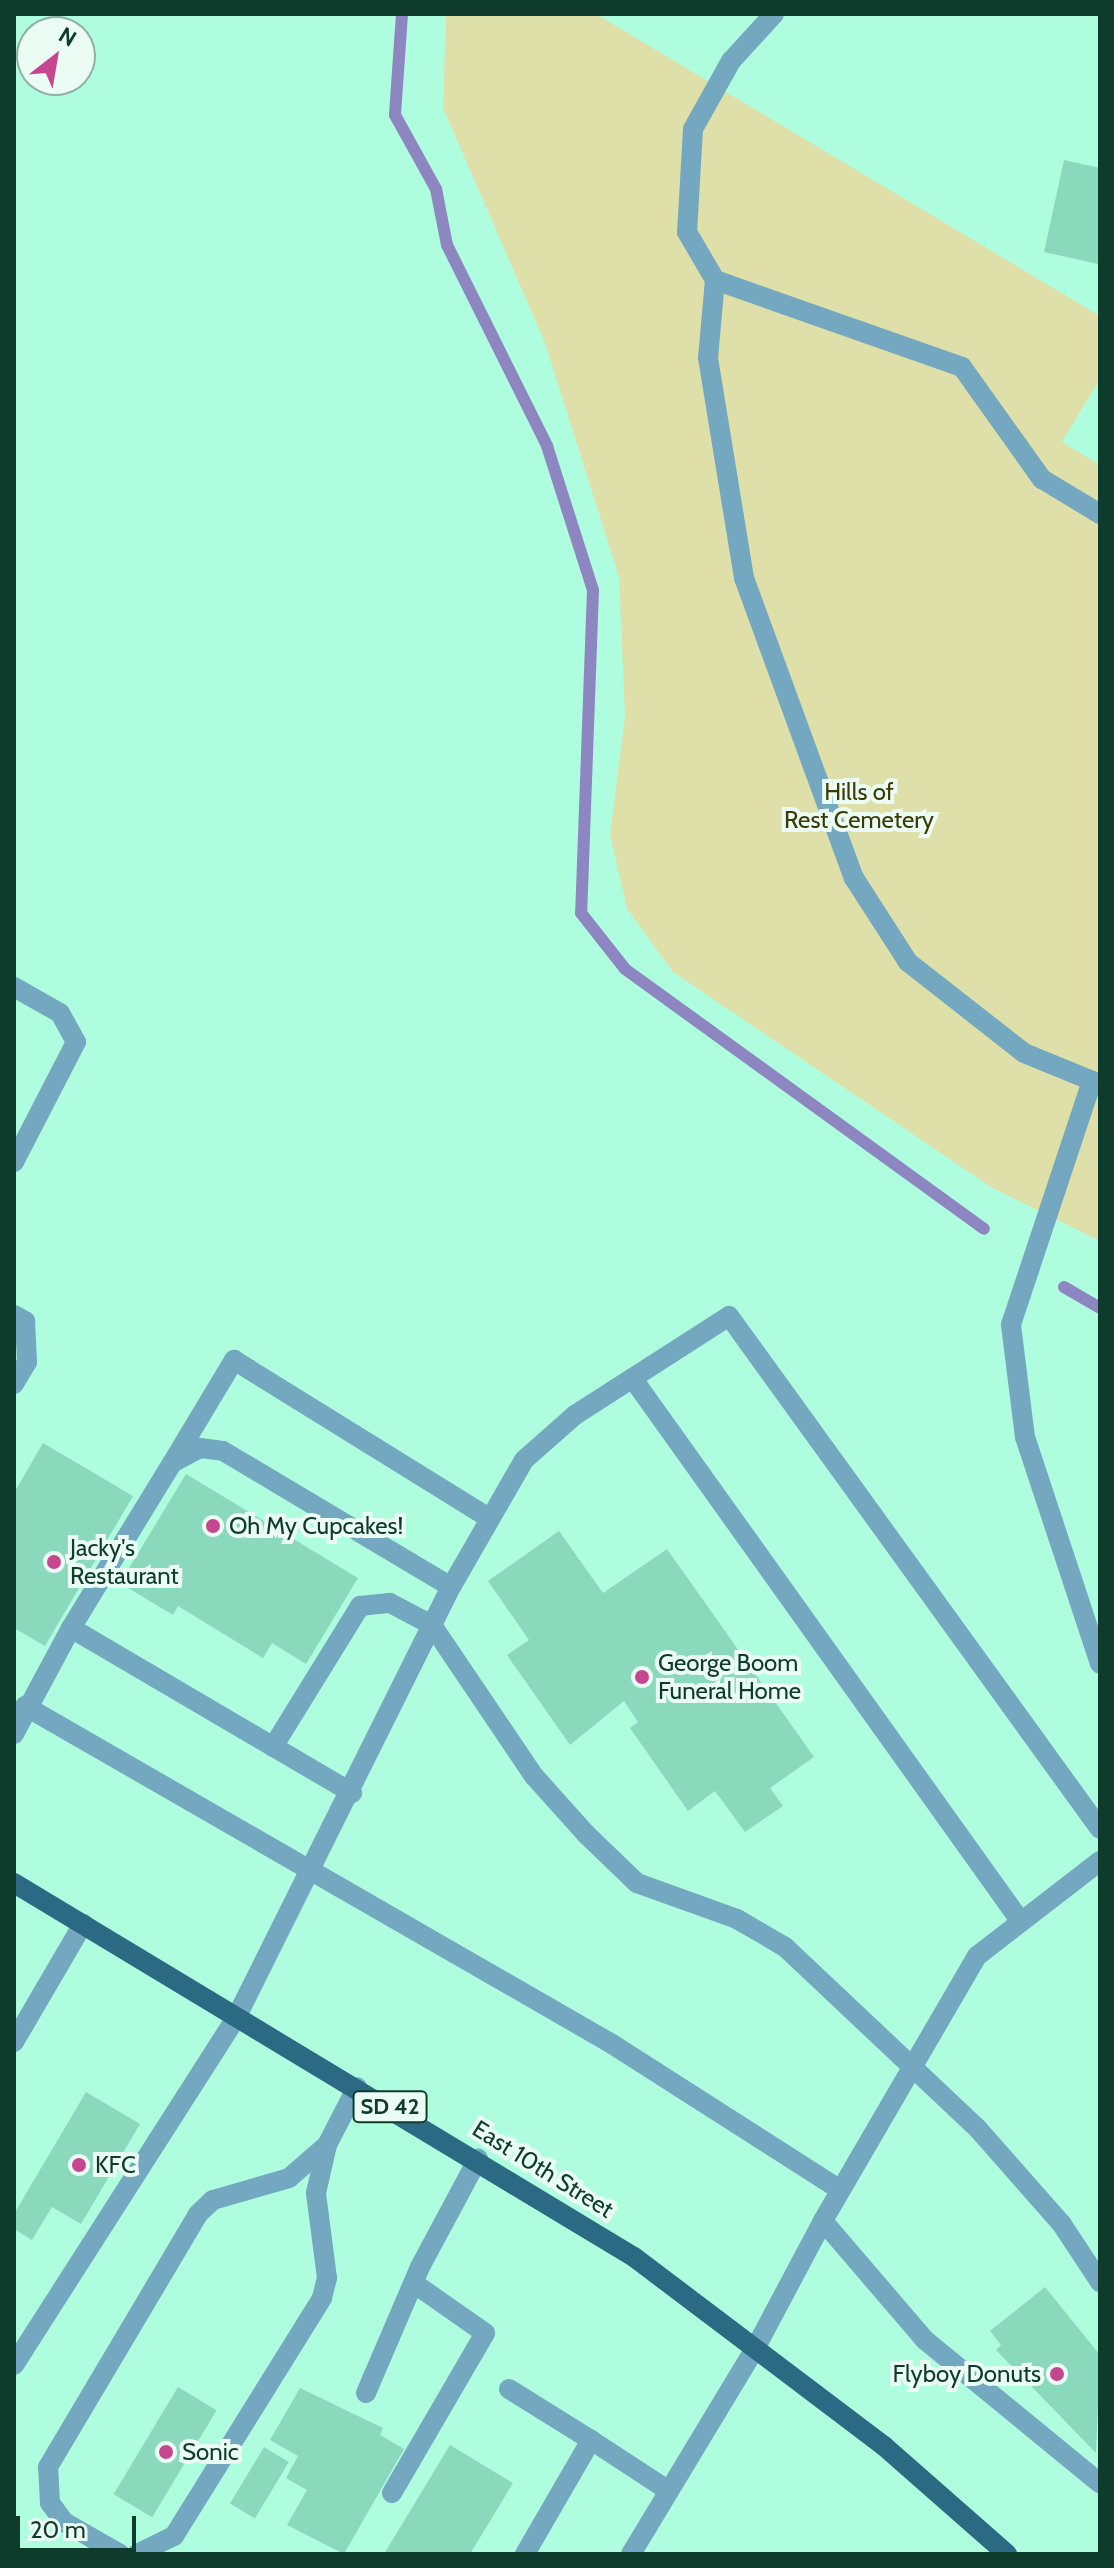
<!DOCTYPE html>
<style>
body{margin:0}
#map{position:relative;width:1114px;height:2568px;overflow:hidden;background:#affddf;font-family:Cabin,sans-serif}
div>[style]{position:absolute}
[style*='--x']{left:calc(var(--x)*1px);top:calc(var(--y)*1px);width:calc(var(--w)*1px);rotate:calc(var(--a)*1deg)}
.green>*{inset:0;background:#dfe0a9}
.stream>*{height:12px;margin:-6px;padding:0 6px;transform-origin:6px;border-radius:6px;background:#8d86c1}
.building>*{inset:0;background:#8bd9bc;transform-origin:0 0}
.service>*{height:20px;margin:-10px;padding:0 10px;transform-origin:10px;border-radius:10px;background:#73a8c0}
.tertiary>*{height:20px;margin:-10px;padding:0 10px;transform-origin:10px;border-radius:10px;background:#73a8c0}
.primary>*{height:20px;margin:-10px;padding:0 10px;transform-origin:10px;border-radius:10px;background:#2c6a84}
.dots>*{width:22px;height:22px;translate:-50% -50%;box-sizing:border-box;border:4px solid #eafcf4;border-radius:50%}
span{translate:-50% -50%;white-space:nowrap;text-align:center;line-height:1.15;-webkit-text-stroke:8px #eafcf4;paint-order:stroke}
.shield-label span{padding:2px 6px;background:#eafcf4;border:2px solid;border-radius:6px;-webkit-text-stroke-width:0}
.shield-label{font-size:22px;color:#0f3b2d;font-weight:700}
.park-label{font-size:24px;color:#3b3a04}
.poi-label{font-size:24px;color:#0f3b2d}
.left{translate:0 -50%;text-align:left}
.right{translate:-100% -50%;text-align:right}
.street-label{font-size:24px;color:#0f3b2d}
.frame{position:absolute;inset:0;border:16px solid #0f3b2d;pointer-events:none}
.north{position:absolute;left:16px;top:16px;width:80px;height:80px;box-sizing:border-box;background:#eafcf4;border:2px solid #92afa4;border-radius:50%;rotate:31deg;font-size:22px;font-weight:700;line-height:32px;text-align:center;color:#0f3b2d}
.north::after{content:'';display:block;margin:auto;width:28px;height:36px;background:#c74690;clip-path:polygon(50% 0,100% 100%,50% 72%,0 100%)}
.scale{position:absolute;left:16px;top:2516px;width:120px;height:36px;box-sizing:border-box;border:4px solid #0f3b2d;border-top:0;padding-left:10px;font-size:24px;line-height:28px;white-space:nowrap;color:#0f3b2d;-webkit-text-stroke:6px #eafcf4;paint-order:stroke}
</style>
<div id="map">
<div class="green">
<div style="clip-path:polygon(446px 14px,596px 14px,1100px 316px,1100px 379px,1062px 442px,1100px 465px,1100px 1241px,991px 1187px,673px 972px,627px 909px,610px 834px,625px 716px,619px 577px,545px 343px,443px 108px)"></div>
</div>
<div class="stream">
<div style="--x:402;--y:14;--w:101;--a:94"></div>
<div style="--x:395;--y:115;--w:85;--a:61"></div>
<div style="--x:436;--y:189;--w:57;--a:78.9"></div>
<div style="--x:447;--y:245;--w:225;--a:63.5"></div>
<div style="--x:547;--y:446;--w:151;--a:72.3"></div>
<div style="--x:593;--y:590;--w:323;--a:92.1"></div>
<div style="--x:581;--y:913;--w:71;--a:51.8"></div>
<div style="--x:625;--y:969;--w:443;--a:35.9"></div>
<div style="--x:1064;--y:1287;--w:42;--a:30.3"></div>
</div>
<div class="building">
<div style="clip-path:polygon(1064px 160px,1100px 168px,1098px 264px,1044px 252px)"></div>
<div style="clip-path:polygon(43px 1443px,133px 1496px,45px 1646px,14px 1628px,14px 1493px)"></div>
<div style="clip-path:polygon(186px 1474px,358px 1578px,306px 1664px,272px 1643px,263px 1658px,178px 1606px,173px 1615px,120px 1583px)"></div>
<div style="clip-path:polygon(559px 1531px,603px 1593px,667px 1549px,814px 1757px,770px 1788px,783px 1806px,745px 1832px,715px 1791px,688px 1811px,630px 1728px,638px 1722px,624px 1701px,570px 1745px,507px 1655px,529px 1640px,488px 1581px)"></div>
<div style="clip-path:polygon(86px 2092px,140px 2124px,81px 2224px,52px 2207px,32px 2240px,14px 2229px,14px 2214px)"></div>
<div style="clip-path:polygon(1045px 2287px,1100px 2355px,1096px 2453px,996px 2350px,1001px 2345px,990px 2331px)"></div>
<div style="left:178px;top:2387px;width:45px;height:125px;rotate:31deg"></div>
<div style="clip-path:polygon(300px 2388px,383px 2428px,380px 2435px,404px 2449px,344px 2554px,287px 2525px,307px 2490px,286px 2478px,298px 2456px,270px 2440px)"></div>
<div style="clip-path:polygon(450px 2445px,513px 2483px,470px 2554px,384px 2554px)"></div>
<div style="left:264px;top:2447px;width:29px;height:66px;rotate:31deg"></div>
</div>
<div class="service">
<div style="--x:774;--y:14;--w:64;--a:132.5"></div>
<div style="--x:731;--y:61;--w:78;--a:119.2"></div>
<div style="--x:693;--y:129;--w:103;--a:93.3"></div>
<div style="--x:687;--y:232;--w:56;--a:59.7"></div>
<div style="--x:715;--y:280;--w:262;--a:19.4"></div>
<div style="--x:962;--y:367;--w:138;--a:54.5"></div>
<div style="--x:1042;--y:479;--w:68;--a:31.1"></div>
<div style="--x:715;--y:280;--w:78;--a:95.1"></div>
<div style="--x:708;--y:358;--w:223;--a:80.7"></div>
<div style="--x:744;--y:578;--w:320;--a:69.9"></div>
<div style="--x:854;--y:878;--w:100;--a:57.3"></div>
<div style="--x:908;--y:962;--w:147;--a:38.1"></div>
<div style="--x:1024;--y:1053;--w:82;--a:22.2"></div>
<div style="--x:14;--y:987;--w:53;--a:29.5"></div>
<div style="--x:60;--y:1013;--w:33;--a:61"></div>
<div style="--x:76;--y:1042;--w:135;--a:117.3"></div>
<div style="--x:1092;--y:1081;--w:257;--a:108.4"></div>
<div style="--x:1011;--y:1325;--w:113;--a:82.9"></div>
<div style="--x:1025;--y:1437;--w:239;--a:71.7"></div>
<div style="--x:14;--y:1315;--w:13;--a:29"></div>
<div style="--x:25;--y:1321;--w:41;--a:87.2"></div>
<div style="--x:27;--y:1362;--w:26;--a:121"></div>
<div style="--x:633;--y:1379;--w:667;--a:54.45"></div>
<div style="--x:174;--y:1460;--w:117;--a:-59"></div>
<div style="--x:234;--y:1360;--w:300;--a:31.8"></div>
<div style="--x:71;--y:1628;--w:193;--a:-58.5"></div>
<div style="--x:172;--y:1463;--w:32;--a:-28"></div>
<div style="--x:200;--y:1448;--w:23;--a:7"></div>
<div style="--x:223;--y:1451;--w:265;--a:30.8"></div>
<div style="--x:25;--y:1706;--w:677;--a:29.93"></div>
<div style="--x:612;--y:2044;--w:269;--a:32.6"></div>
<div style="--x:14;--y:1734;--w:120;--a:-61.7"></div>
<div style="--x:71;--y:1628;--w:326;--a:30.4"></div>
<div style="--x:273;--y:1747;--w:166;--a:-58.3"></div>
<div style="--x:360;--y:1606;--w:30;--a:-6"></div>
<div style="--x:390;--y:1603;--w:47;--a:27.6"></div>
<div style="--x:432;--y:1625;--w:182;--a:56"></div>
<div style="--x:534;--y:1776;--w:78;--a:48.1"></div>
<div style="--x:586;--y:1834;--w:71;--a:43.9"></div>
<div style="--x:637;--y:1883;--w:106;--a:19.8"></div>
<div style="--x:737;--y:1919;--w:56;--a:30.3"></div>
<div style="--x:785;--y:1947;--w:265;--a:43.3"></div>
<div style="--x:978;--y:2129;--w:125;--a:48.6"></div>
<div style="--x:1061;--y:2223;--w:71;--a:56.5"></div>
<div style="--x:1100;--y:1861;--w:155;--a:142.3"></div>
<div style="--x:977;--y:1956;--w:306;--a:120.2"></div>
<div style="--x:823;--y:2221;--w:157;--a:49.4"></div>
<div style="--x:925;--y:2340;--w:226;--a:39.3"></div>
<div style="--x:14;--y:2042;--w:137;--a:-59.7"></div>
<div style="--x:757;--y:2345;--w:140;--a:-62"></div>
<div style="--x:14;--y:2365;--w:414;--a:-57.4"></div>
<div style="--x:237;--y:2016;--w:479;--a:-63.5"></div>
<div style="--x:451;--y:1587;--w:146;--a:-60.1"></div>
<div style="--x:524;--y:1460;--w:68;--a:-41.4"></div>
<div style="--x:575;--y:1415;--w:183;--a:-32.7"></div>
<div style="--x:729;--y:1316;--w:633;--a:54.13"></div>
<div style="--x:509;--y:2389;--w:97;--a:31.9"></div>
<div style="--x:366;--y:2393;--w:137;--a:-66.8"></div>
<div style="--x:420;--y:2267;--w:123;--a:-61.8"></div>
<div style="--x:392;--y:2493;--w:185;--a:-59.8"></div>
<div style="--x:485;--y:2333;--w:85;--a:-145"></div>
<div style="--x:120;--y:2554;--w:64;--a:-150.3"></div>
<div style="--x:64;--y:2522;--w:24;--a:-126"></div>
<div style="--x:50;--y:2503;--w:36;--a:-93"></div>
<div style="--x:48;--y:2467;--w:294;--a:-59.3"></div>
<div style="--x:198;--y:2214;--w:21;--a:-43"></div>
<div style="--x:213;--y:2200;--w:79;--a:-16.1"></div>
<div style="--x:289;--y:2178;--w:50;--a:-41"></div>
<div style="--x:137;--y:2554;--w:41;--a:-25.9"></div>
<div style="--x:174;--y:2536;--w:280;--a:-58.1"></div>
<div style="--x:322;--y:2298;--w:21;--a:-76"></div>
<div style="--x:327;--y:2278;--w:86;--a:-97.4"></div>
<div style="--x:316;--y:2193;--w:49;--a:-77.1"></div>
<div style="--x:327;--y:2145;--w:65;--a:-62.7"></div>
<div style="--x:525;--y:2554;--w:132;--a:-59.9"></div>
<div style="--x:591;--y:2440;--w:93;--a:33.2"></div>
</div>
<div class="tertiary">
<div style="--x:631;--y:2554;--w:244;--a:-58.9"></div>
</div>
<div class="primary">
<div style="--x:14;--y:1883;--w:724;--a:31.1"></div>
<div style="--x:634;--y:2257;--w:313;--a:37.1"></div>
<div style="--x:884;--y:2446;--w:164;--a:41.3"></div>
</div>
<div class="dots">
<div style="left:213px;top:1526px;background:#c74690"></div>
<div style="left:54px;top:1562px;background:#c74690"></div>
<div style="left:642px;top:1677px;background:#c74690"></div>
<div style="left:79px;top:2165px;background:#c74690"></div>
<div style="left:1057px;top:2374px;background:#c74690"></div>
<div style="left:166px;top:2452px;background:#c74690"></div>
</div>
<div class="shield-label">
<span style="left:390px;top:2107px">SD 42</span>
</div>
<div class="park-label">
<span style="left:859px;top:806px">Hills of<br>Rest Cemetery</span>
</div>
<div class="poi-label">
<span class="left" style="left:229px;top:1526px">Oh My Cupcakes!</span>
<span class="left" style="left:70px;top:1562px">Jacky's<br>Restaurant</span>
<span class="left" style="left:658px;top:1677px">George Boom<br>Funeral Home</span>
<span class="left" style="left:95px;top:2165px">KFC</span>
<span class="right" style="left:1041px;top:2374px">Flyboy Donuts</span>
<span class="left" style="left:182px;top:2452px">Sonic</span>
</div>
<div class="street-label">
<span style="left:543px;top:2169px;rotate:32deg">East 10th Street</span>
</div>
<div class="frame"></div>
<div class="north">N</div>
<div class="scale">20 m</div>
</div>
